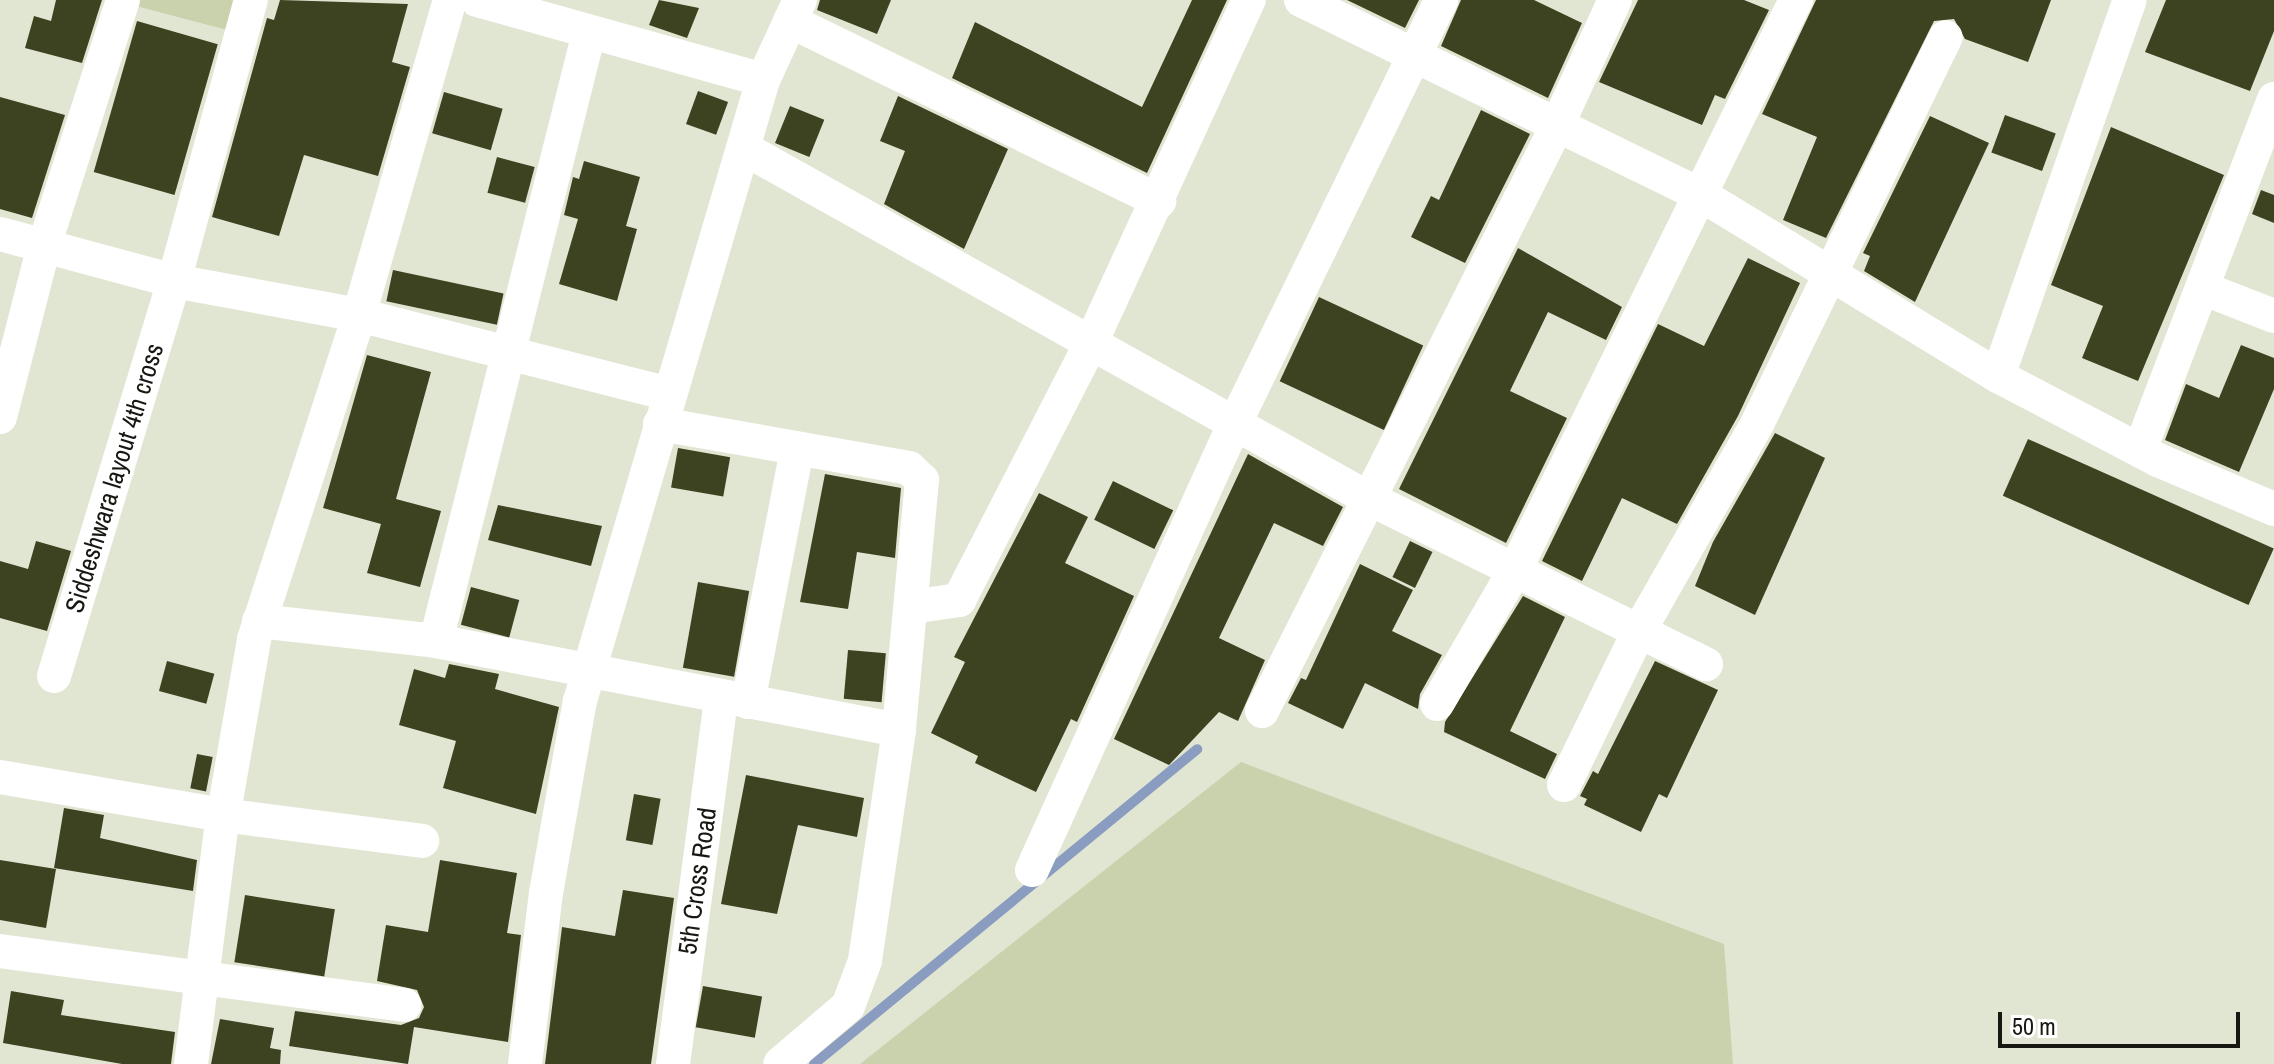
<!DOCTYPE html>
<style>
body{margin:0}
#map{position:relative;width:2274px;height:1064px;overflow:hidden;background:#e1e6d3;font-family:"Archivo Narrow",sans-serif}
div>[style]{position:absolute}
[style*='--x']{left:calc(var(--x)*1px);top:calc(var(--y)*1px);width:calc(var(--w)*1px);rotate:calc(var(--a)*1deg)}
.green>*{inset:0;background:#c9d2ad}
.stream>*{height:10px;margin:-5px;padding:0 5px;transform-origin:5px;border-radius:5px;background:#8a9cbf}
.building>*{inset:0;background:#3d4320;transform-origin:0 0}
.minor>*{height:34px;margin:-17px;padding:0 17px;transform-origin:17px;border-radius:17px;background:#fff}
span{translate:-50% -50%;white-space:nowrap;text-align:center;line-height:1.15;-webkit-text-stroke:8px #fff;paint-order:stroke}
.street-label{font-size:26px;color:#161811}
.scale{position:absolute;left:1998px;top:1012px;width:242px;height:36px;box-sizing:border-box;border:4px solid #161811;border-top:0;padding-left:10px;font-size:24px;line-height:28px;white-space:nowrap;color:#161811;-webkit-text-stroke:6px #fff;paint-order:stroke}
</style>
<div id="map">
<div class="green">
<div style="clip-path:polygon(113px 0,243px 0,235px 32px)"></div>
<div style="clip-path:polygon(1241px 762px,1724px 944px,1733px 1064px,860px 1064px)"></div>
</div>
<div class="stream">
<div style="--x:814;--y:1064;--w:496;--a:-39.4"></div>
</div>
<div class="building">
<div style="clip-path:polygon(56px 0,102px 0,82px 63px,25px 48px,34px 16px,51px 21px)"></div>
<div style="clip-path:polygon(280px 0,408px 4px,392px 62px,410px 67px,378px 176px,304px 155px,279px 236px,212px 217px,267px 18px,274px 20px)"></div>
<div style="clip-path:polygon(659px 0,699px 8px,687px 38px,649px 25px)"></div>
<div style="clip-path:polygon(820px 0,891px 0,877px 34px,817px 10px)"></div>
<div style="clip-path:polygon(1192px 0,1227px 0,1147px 173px,952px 78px,975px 22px,1142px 107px)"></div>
<div style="clip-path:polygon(1347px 0,1419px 0,1405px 28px)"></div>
<div style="clip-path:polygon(1461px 0,1534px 0,1582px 23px,1548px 98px,1441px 46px)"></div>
<div style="clip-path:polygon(1638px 0,1744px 0,1769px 10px,1725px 99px,1715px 95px,1702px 125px,1599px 82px)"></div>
<div style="clip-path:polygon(1816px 0,2051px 0,2028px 62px,1965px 39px,1954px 19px,1934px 21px,1826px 238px,1783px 220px,1817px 137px,1762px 114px)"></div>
<div style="clip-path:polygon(2166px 0,2274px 0,2274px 31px,2250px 91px,2145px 52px)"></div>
<div style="left:137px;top:21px;width:84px;height:157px;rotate:16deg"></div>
<div style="left:698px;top:91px;width:32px;height:35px;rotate:20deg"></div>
<div style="left:444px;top:92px;width:61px;height:43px;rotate:16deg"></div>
<div style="clip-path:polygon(898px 96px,1008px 149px,964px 249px,884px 204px,905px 151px,880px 141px)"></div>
<div style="clip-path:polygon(0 97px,65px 115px,32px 218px,0 209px)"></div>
<div style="left:790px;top:106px;width:37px;height:40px;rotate:22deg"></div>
<div style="clip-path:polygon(1481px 110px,1530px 134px,1465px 263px,1411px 237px,1431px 196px,1439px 200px)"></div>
<div style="left:2005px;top:115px;width:54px;height:40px;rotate:20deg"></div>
<div style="clip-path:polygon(1930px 116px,1989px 143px,1915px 302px,1864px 271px,1870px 256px,1863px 253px)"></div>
<div style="clip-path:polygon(2111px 127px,2224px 175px,2138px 381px,2082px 358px,2103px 306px,2051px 285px)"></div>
<div style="left:497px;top:157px;width:39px;height:37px;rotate:15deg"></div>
<div style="clip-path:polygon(584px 161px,640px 177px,626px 226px,637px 229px,617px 301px,559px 284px,578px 219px,564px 215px,573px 177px,579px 179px)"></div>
<div style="clip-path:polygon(2261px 190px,2274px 195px,2274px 223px,2252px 214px)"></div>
<div style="clip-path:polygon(1518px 248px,1622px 307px,1606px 340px,1548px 312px,1510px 391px,1567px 418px,1506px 543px,1399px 489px)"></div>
<div style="clip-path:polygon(1748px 258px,1800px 283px,1738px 416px,1677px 524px,1622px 498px,1582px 581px,1542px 561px,1658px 324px,1704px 346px)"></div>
<div style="left:393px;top:270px;width:113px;height:32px;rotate:12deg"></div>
<div style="left:1319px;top:297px;width:115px;height:93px;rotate:25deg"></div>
<div style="clip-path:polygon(2241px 345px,2274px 358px,2274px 389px,2239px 472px,2165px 440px,2186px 384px,2219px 398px)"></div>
<div style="clip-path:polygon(367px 355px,431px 372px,396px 499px,441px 511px,420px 587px,367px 573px,381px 524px,323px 508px)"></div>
<div style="clip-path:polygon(1775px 433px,1825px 458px,1755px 615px,1695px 586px,1713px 542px)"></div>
<div style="left:2028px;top:439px;width:269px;height:62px;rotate:24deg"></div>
<div style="left:678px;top:448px;width:53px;height:40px;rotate:10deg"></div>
<div style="clip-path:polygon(1248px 454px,1343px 507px,1323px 546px,1274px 523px,1219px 638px,1265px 660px,1238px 721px,1219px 712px,1169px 765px,1114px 739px)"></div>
<div style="clip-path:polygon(825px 474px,901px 488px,895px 558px,857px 552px,848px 609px,800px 602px)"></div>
<div style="left:1113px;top:481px;width:67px;height:43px;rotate:26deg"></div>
<div style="clip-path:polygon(1039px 493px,1088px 517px,1065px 563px,1134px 596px,1077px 722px,1071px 719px,1036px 792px,975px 763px,978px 756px,931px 733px,965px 662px,954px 657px)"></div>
<div style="clip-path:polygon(498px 505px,602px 526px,591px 566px,488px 540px)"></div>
<div style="clip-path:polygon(36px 541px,71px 551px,47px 631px,0 618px,0 561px,28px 569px)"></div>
<div style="left:1410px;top:541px;width:25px;height:40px;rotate:26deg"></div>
<div style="clip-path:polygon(1360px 564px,1413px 590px,1392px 631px,1442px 655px,1420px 694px,1418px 709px,1365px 683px,1343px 729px,1288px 703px,1301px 678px,1306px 680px)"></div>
<div style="left:698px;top:582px;width:52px;height:87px;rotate:10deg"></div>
<div style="left:471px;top:587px;width:50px;height:39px;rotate:15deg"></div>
<div style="clip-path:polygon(1523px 596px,1565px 617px,1510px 731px,1557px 754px,1545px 779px,1444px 732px,1445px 722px)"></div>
<div style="left:848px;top:650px;width:38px;height:49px;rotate:5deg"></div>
<div style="left:167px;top:661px;width:49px;height:31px;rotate:15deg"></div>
<div style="clip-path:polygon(1655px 661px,1718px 690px,1667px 798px,1659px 794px,1641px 832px,1584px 805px,1587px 799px,1580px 796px,1593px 771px,1598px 774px)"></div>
<div style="clip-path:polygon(449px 664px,499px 674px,495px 689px,559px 707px,536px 814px,443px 788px,456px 741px,399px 725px,414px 669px,445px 678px)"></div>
<div style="left:197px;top:754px;width:16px;height:35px;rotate:11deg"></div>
<div style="clip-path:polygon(746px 775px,864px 798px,857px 837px,798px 825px,777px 914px,721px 904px)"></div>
<div style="left:634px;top:794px;width:27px;height:47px;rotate:10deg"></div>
<div style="clip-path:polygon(64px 808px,104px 815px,100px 838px,197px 860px,193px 891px,54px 868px)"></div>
<div style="clip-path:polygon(0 860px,56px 869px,46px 928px,0 920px)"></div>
<div style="clip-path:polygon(440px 860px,517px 873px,507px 933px,521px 935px,508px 1042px,414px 1027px,408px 1064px,289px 1046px,295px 1011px,401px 1025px,419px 1018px,424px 1007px,417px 990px,377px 981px,386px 925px,428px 932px)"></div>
<div style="clip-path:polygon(623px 890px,674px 898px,651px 1064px,545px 1064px,562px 927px,615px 936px)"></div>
<div style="left:245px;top:895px;width:91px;height:68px;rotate:9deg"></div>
<div style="left:703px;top:986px;width:60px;height:42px;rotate:10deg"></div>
<div style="clip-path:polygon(11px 991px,64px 1000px,61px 1015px,175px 1032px,171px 1064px,122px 1064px,3px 1043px)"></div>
<div style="clip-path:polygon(220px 1019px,274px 1028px,270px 1048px,281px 1050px,280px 1064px,211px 1064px)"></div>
</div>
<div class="minor">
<div style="--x:477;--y:0;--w:297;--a:15.6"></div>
<div style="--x:1301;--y:0;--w:447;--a:26"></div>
<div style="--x:1703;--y:196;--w:346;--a:31.4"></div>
<div style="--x:1998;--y:376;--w:181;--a:27.7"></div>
<div style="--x:2158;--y:460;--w:126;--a:22.9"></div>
<div style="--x:790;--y:21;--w:411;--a:26"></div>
<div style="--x:745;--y:149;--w:712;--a:29.27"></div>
<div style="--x:1366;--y:497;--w:379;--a:26.2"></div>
<div style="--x:0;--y:234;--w:180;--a:15.1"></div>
<div style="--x:174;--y:281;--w:188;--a:10.4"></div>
<div style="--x:359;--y:315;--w:320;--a:14.3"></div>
<div style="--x:2202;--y:288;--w:77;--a:21.3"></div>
<div style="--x:1998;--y:376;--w:398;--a:-70.7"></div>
<div style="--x:0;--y:417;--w:177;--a:-75.6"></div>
<div style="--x:44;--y:246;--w:258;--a:-72.2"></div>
<div style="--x:660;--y:424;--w:253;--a:10"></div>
<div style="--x:909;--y:468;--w:18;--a:43"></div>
<div style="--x:922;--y:480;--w:251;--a:95.3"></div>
<div style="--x:899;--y:730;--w:233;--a:98.4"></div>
<div style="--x:865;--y:961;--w:48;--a:110.7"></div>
<div style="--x:848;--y:1006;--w:89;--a:139.5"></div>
<div style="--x:2140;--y:450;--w:376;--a:-69.1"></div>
<div style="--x:911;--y:607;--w:49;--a:-8.3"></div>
<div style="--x:959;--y:600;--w:287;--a:-62.8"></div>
<div style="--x:1090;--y:345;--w:380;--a:-65.3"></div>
<div style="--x:259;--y:621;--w:178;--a:6.4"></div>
<div style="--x:436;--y:641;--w:471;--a:10.9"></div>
<div style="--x:436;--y:641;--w:627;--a:-75.88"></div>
<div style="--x:54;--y:676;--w:413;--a:-73.1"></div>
<div style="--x:174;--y:281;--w:291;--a:-74.7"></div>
<div style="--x:748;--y:702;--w:258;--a:-79"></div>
<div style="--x:1437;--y:704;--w:155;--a:-59.8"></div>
<div style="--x:1515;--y:570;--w:636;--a:-63.76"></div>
<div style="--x:1262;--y:711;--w:653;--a:-63.24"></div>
<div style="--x:1556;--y:128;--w:141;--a:-65.3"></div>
<div style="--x:0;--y:777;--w:226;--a:9.7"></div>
<div style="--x:223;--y:815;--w:201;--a:7.4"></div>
<div style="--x:1564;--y:785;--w:171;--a:-64"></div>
<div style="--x:1639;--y:631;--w:241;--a:-60.3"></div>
<div style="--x:1758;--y:422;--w:428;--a:-64"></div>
<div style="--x:1032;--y:870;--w:491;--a:-65.6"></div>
<div style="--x:1235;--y:423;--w:470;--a:-64"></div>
<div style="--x:0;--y:951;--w:408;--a:7.6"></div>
<div style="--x:191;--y:1064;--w:237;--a:-82.7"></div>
<div style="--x:221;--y:829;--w:193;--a:-80.1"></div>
<div style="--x:254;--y:639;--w:341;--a:-72"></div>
<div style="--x:359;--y:315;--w:328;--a:-73.9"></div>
<div style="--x:525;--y:1064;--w:172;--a:-83"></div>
<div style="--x:546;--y:893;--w:195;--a:-80"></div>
<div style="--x:580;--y:701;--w:647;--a:-73.58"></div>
<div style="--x:763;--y:80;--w:88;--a:-65.2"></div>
<div style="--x:673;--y:1064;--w:370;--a:-82.5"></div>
</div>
<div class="street-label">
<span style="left:114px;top:478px;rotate:-73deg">Siddeshwara layout 4th cross</span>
<span style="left:697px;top:881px;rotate:-82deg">5th Cross Road</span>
</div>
<div class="scale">50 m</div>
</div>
